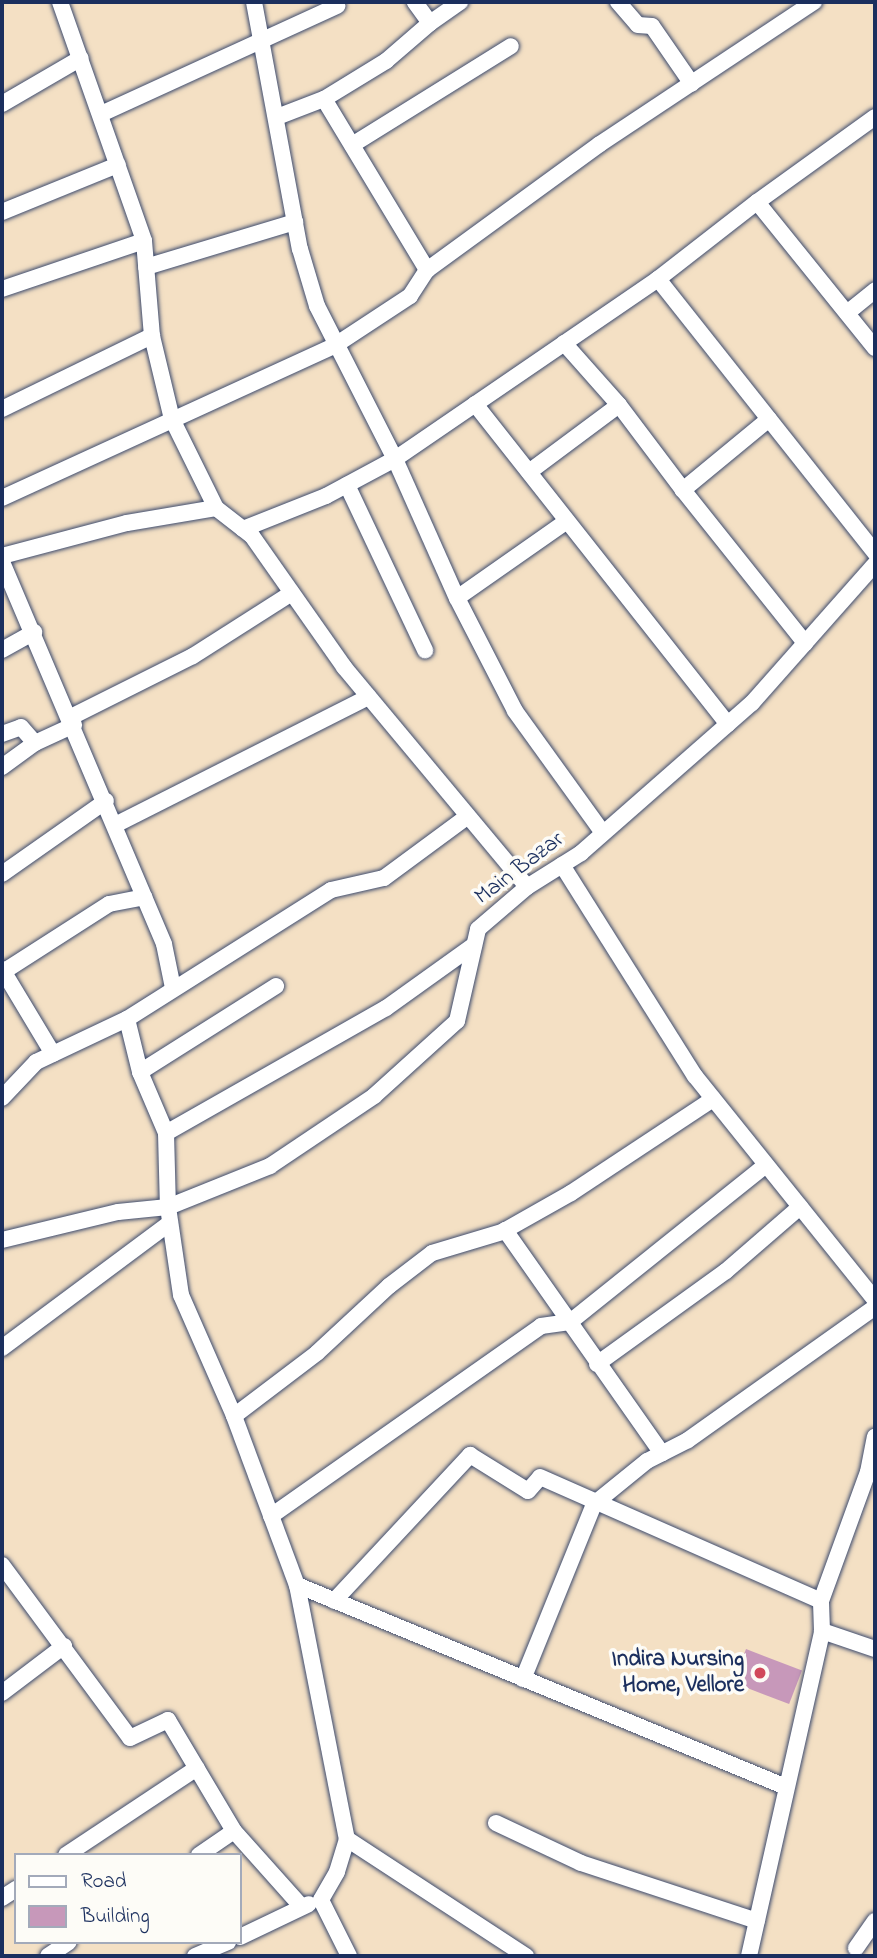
<!DOCTYPE html>
<style>
body{margin:0}
#map{position:relative;width:877px;height:1958px;overflow:hidden;background:#f4e0c4;font-family:"Indie Flower",sans-serif}
div>[style]{position:absolute}
[style*='--x']{left:calc(var(--x)*1px);top:calc(var(--y)*1px);width:calc(var(--w)*1px);rotate:calc(var(--a)*1deg)}
.building>*{inset:0;background:#c798ba;transform-origin:0 0}
.roads{filter:drop-shadow(0 0 2px #3c4a6d) drop-shadow(0 0 2px #3c4a6d)}
.minor>*{height:16px;margin:-8px;padding:0 8px;transform-origin:8px;border-radius:8px;background:#fff}
.dots>*{width:19px;height:19px;translate:-50% -50%;box-sizing:border-box;border:4px solid #fdfcf7;border-radius:50%}
span{translate:-50% -50%;white-space:nowrap;text-align:center;line-height:1.15;-webkit-text-stroke:7px #fdfcf7;paint-order:stroke}
.street-label{font-size:23px;color:#1b2f5e}
.poi-label{font-size:23px;color:#1b2f5e;font-weight:700}
.right{translate:-100% -50%;text-align:right}
.frame{position:absolute;inset:0;border:4px solid #1b2f5e;pointer-events:none}
.legend{position:absolute;left:14px;top:1853px;width:228px;height:91px;box-sizing:border-box;background:#fdfcf7;border:2px solid #a3aaba;margin:0;padding:9px 12px;list-style:none;font-size:21px;color:#1b2f5e}
.legend li{display:flex;align-items:center;gap:14px;height:35px}
.legend b{width:35px;border:2px solid #a3aaba}
</style>
<div id="map">
<div class="building">
<div style="left:746px;top:1649px;width:60px;height:36px;rotate:21deg"></div>
</div>
<div class="roads">
<div class="minor">
<div style="--x:60;--y:2;--w:253;--a:70.6"></div>
<div style="--x:144;--y:241;--w:95;--a:85.2"></div>
<div style="--x:152;--y:336;--w:85;--a:76.5"></div>
<div style="--x:172;--y:419;--w:99;--a:63.7"></div>
<div style="--x:216;--y:508;--w:46;--a:37.9"></div>
<div style="--x:252;--y:536;--w:160;--a:54.9"></div>
<div style="--x:344;--y:667;--w:286;--a:50.2"></div>
<div style="--x:254;--y:2;--w:251;--a:79.5"></div>
<div style="--x:300;--y:249;--w:59;--a:73.4"></div>
<div style="--x:317;--y:306;--w:172;--a:63"></div>
<div style="--x:395;--y:459;--w:319;--a:-34.4"></div>
<div style="--x:658;--y:279;--w:350;--a:51.6"></div>
<div style="--x:618;--y:2;--w:30;--a:49"></div>
<div style="--x:638;--y:25;--w:14;--a:4"></div>
<div style="--x:652;--y:26;--w:70;--a:55.4"></div>
<div style="--x:430;--y:23;--w:37;--a:-35"></div>
<div style="--x:324;--y:99;--w:73;--a:-31.5"></div>
<div style="--x:386;--y:61;--w:58;--a:-40.8"></div>
<div style="--x:430;--y:23;--w:26;--a:-126"></div>
<div style="--x:2;--y:104;--w:91;--a:-30.2"></div>
<div style="--x:101;--y:114;--w:260;--a:-24.6"></div>
<div style="--x:277;--y:117;--w:50;--a:-21"></div>
<div style="--x:324;--y:99;--w:200;--a:58.9"></div>
<div style="--x:427;--y:270;--w:214;--a:-36.1"></div>
<div style="--x:600;--y:144;--w:257;--a:-33.6"></div>
<div style="--x:875;--y:117;--w:145;--a:144.2"></div>
<div style="--x:757;--y:202;--w:188;--a:51.1"></div>
<div style="--x:352;--y:145;--w:187;--a:-31.9"></div>
<div style="--x:2;--y:212;--w:125;--a:-22.1"></div>
<div style="--x:146;--y:267;--w:156;--a:-16.8"></div>
<div style="--x:658;--y:279;--w:125;--a:-37.9"></div>
<div style="--x:2;--y:289;--w:150;--a:-18.7"></div>
<div style="--x:847;--y:313;--w:36;--a:-39"></div>
<div style="--x:564;--y:343;--w:83;--a:48.4"></div>
<div style="--x:475;--y:404;--w:408;--a:51.7"></div>
<div style="--x:2;--y:409;--w:167;--a:-26"></div>
<div style="--x:769;--y:419;--w:112;--a:140.5"></div>
<div style="--x:683;--y:490;--w:196;--a:51.4"></div>
<div style="--x:529;--y:472;--w:112;--a:-36.7"></div>
<div style="--x:619;--y:405;--w:106;--a:53"></div>
<div style="--x:347;--y:485;--w:183;--a:64.7"></div>
<div style="--x:2;--y:498;--w:365;--a:-24.6"></div>
<div style="--x:334;--y:346;--w:91;--a:-33.3"></div>
<div style="--x:410;--y:296;--w:31;--a:-57"></div>
<div style="--x:243;--y:529;--w:89;--a:-21.7"></div>
<div style="--x:326;--y:496;--w:78;--a:-28.2"></div>
<div style="--x:395;--y:459;--w:152;--a:66"></div>
<div style="--x:457;--y:598;--w:127;--a:62.8"></div>
<div style="--x:515;--y:711;--w:150;--a:54.2"></div>
<div style="--x:2;--y:556;--w:129;--a:-14.8"></div>
<div style="--x:127;--y:523;--w:90;--a:-9.6"></div>
<div style="--x:2;--y:562;--w:415;--a:67"></div>
<div style="--x:164;--y:944;--w:45;--a:78.4"></div>
<div style="--x:457;--y:598;--w:134;--a:-35"></div>
<div style="--x:2;--y:650;--w:37;--a:-29"></div>
<div style="--x:71;--y:717;--w:136;--a:-26.6"></div>
<div style="--x:193;--y:656;--w:117;--a:-32.5"></div>
<div style="--x:2;--y:734;--w:20;--a:-20"></div>
<div style="--x:21;--y:727;--w:21;--a:49"></div>
<div style="--x:35;--y:743;--w:43;--a:-24.8"></div>
<div style="--x:2;--y:767;--w:41;--a:-36"></div>
<div style="--x:115;--y:825;--w:284;--a:-26.8"></div>
<div style="--x:562;--y:865;--w:249;--a:57.8"></div>
<div style="--x:695;--y:1076;--w:287;--a:51.2"></div>
<div style="--x:2;--y:874;--w:127;--a:-35.1"></div>
<div style="--x:2;--y:969;--w:99;--a:59"></div>
<div style="--x:3;--y:972;--w:126;--a:-32.7"></div>
<div style="--x:109;--y:904;--w:36;--a:-11"></div>
<div style="--x:127;--y:1019;--w:55;--a:76.2"></div>
<div style="--x:140;--y:1072;--w:66;--a:66.9"></div>
<div style="--x:166;--y:1133;--w:74;--a:88.5"></div>
<div style="--x:168;--y:1207;--w:89;--a:81.6"></div>
<div style="--x:181;--y:1295;--w:132;--a:66.3"></div>
<div style="--x:140;--y:1072;--w:161;--a:-32.3"></div>
<div style="--x:2;--y:1098;--w:50;--a:-46.6"></div>
<div style="--x:36;--y:1062;--w:101;--a:-25.3"></div>
<div style="--x:127;--y:1019;--w:241;--a:-32.3"></div>
<div style="--x:331;--y:890;--w:54;--a:-12.8"></div>
<div style="--x:384;--y:878;--w:104;--a:-36.4"></div>
<div style="--x:713;--y:1099;--w:170;--a:146.5"></div>
<div style="--x:571;--y:1193;--w:79;--a:150.5"></div>
<div style="--x:502;--y:1232;--w:73;--a:163.3"></div>
<div style="--x:432;--y:1253;--w:54;--a:142.5"></div>
<div style="--x:389;--y:1286;--w:98;--a:137.1"></div>
<div style="--x:317;--y:1353;--w:104;--a:142.8"></div>
<div style="--x:234;--y:1416;--w:180;--a:69.6"></div>
<div style="--x:297;--y:1585;--w:529;--a:22.44"></div>
<div style="--x:166;--y:1133;--w:253;--a:-29.6"></div>
<div style="--x:386;--y:1008;--w:108;--a:-35.6"></div>
<div style="--x:505;--y:1230;--w:273;--a:54.9"></div>
<div style="--x:2;--y:1240;--w:119;--a:-13.6"></div>
<div style="--x:118;--y:1212;--w:50;--a:-5.7"></div>
<div style="--x:168;--y:1207;--w:110;--a:-21.9"></div>
<div style="--x:270;--y:1166;--w:125;--a:-33.9"></div>
<div style="--x:374;--y:1096;--w:112;--a:-42.1"></div>
<div style="--x:457;--y:1021;--w:94;--a:-77.1"></div>
<div style="--x:478;--y:929;--w:65;--a:-40.6"></div>
<div style="--x:527;--y:887;--w:64;--a:-32.2"></div>
<div style="--x:581;--y:853;--w:227;--a:-41.3"></div>
<div style="--x:752;--y:703;--w:186;--a:-48.5"></div>
<div style="--x:2;--y:1348;--w:209;--a:-36.7"></div>
<div style="--x:597;--y:1364;--w:159;--a:-35.8"></div>
<div style="--x:726;--y:1271;--w:98;--a:-40.9"></div>
<div style="--x:271;--y:1516;--w:330;--a:-35.1"></div>
<div style="--x:541;--y:1326;--w:29;--a:-8"></div>
<div style="--x:570;--y:1322;--w:251;--a:-38.7"></div>
<div style="--x:2;--y:1565;--w:215;--a:53.5"></div>
<div style="--x:130;--y:1738;--w:42;--a:-25.3"></div>
<div style="--x:168;--y:1720;--w:129;--a:59.3"></div>
<div style="--x:234;--y:1831;--w:101;--a:48.2"></div>
<div style="--x:297;--y:1585;--w:259;--a:78.9"></div>
<div style="--x:347;--y:1839;--w:214;--a:33.2"></div>
<div style="--x:334;--y:1601;--w:200;--a:-47"></div>
<div style="--x:470;--y:1455;--w:68;--a:31.8"></div>
<div style="--x:528;--y:1491;--w:18;--a:-49"></div>
<div style="--x:540;--y:1477;--w:307;--a:23.8"></div>
<div style="--x:822;--y:1631;--w:56;--a:18.8"></div>
<div style="--x:523;--y:1679;--w:189;--a:-67.9"></div>
<div style="--x:594;--y:1504;--w:68;--a:-39.1"></div>
<div style="--x:647;--y:1461;--w:46;--a:-27.1"></div>
<div style="--x:688;--y:1440;--w:229;--a:-35.4"></div>
<div style="--x:2;--y:1693;--w:78;--a:-37.2"></div>
<div style="--x:496;--y:1823;--w:94;--a:25.2"></div>
<div style="--x:581;--y:1863;--w:185;--a:18.2"></div>
<div style="--x:347;--y:1839;--w:34;--a:107"></div>
<div style="--x:337;--y:1872;--w:32;--a:120"></div>
<div style="--x:321;--y:1900;--w:63;--a:63.4"></div>
<div style="--x:66;--y:1855;--w:157;--a:-33.6"></div>
<div style="--x:199;--y:1855;--w:42;--a:-34.4"></div>
<div style="--x:2;--y:1898;--w:17;--a:-33"></div>
<div style="--x:240;--y:1937;--w:76;--a:-25.6"></div>
<div style="--x:856;--y:1948;--w:33;--a:-55"></div>
<div style="--x:48;--y:1956;--w:25;--a:-34"></div>
<div style="--x:195;--y:1956;--w:36;--a:-23"></div>
<div style="--x:749;--y:1956;--w:333;--a:-77.3"></div>
<div style="--x:822;--y:1631;--w:30;--a:-92"></div>
<div style="--x:821;--y:1601;--w:137;--a:-70"></div>
<div style="--x:868;--y:1472;--w:36;--a:-79"></div>
</div>
</div>
<div class="dots">
<div style="left:760px;top:1673px;background:#d1495b"></div>
</div>
<div class="street-label">
<span style="left:520px;top:869px;rotate:-37deg">Main Bazar</span>
</div>
<div class="poi-label">
<span class="right" style="left:744px;top:1673px">Indira Nursing<br>Home, Vellore</span>
</div>
<div class="frame"></div>
<ul class="legend">
<li><b style="height:9px;background:#fff"></b>Road</li>
<li><b style="height:19px;background:#c798ba"></b>Building</li>
</ul>
</div>
